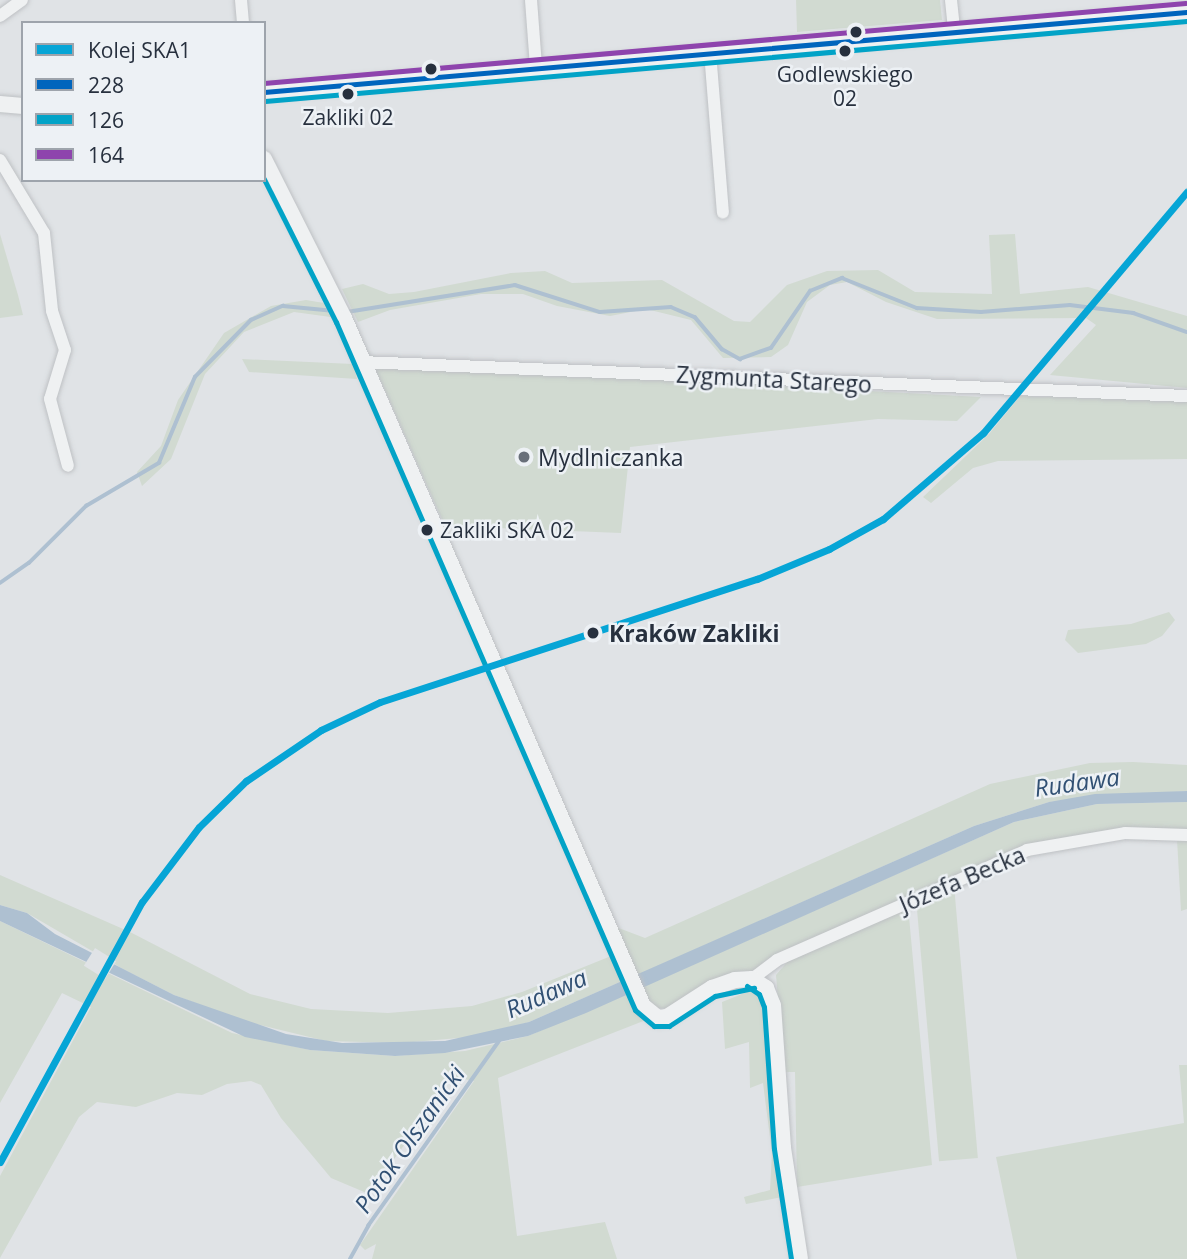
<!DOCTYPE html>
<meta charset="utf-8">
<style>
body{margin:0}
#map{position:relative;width:1187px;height:1259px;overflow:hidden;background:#e0e3e6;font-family:"Open Sans",sans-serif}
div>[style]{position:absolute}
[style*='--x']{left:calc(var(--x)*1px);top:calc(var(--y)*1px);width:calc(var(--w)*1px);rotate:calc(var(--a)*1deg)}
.green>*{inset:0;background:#d1dad1;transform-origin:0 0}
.water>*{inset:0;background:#aec0d1}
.pier>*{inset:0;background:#e0e3e6;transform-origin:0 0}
.stream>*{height:3.5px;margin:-1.75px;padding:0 1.75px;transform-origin:1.75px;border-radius:1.75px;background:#aec0d1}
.roads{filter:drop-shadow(0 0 2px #bec1c4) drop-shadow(0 0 2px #bec1c4)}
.minor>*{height:12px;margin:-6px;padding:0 6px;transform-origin:6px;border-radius:6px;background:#eff1f2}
.tertiary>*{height:16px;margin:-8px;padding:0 8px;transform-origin:8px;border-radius:8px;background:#eff1f2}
.bus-1>*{height:5px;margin:-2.5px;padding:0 2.5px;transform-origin:2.5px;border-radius:2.5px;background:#0065bd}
.bus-2>*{height:5px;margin:-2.5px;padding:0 2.5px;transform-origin:2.5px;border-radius:2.5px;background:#02a3c7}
.bus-3>*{height:5px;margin:-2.5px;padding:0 2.5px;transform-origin:2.5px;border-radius:2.5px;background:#8e44ad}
.rail-1>*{height:7px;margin:-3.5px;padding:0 3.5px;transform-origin:3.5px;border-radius:3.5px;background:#06a5d6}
.dots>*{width:19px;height:19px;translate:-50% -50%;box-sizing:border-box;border:4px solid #edf1f5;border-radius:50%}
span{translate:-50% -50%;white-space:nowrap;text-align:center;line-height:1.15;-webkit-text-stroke:5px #edf1f5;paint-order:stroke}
.bus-label{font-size:21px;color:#27303e}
.left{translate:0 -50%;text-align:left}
.street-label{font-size:23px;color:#27303e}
.poi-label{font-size:23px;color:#27303e}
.stop-label{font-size:23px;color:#27303e;font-weight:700}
.water-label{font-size:24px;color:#315073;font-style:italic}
.legend{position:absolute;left:21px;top:21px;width:245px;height:161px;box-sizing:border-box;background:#edf1f5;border:2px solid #9ea4ac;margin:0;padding:9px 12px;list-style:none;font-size:21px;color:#27303e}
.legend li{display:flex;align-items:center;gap:14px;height:35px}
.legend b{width:35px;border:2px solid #9ea4ac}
</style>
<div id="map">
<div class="green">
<div style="clip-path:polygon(796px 0,940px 0,942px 20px,797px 32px)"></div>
<div style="clip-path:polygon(0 234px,18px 295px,23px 315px,0 318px)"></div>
<div style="clip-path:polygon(1015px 234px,1020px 294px,1088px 287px,1187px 316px,1187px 388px,1050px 375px,1096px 325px,1086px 318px,937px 319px,886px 302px,847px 282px,830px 285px,807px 302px,788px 345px,771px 357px,723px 358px,691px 320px,646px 309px,610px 316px,557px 306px,523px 294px,481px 294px,390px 310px,358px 322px,342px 289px,363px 284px,389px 294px,414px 292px,511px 273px,545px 271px,572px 283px,662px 280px,734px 321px,750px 322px,787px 285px,827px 271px,878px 270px,915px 292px,992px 294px,989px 235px)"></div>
<div style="clip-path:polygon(306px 300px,330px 304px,338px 318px,294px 312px,244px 332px,205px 374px,171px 459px,142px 486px,137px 472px,161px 446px,178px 400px,224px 333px,271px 306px)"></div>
<div style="clip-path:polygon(242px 359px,353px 364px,357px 379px,249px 372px)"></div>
<div style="clip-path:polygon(375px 368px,630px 378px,981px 397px,957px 421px,878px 419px,630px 447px,621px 533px,445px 526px)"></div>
<div style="clip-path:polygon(1020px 396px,1187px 400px,1187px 459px,998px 461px,973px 468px,931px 503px,923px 497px,989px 434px)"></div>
<div style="clip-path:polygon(1169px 612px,1175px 620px,1162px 636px,1146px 644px,1078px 653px,1065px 640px,1068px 630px,1131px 624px)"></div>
<div style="clip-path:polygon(1133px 762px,1187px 765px,1187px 791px,1049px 802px,974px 826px,635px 976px,616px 927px,645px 938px,990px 784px,1090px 763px)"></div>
<div style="clip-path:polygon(1187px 802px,1187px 832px,1037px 847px,666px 1008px,652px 1008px,640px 988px,1014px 822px,1097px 804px)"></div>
<div style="clip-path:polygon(1177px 839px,1187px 839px,1187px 909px,1181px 911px)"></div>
<div style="clip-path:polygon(0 875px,130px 932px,250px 994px,311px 1009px,388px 1013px,472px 1006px,522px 992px,616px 954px,627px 979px,529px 1022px,481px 1036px,402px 1043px,326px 1041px,244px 1021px,174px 995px,123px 969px,27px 913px,0 905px)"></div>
<div style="left:954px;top:885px;width:274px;height:39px;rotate:85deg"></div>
<div style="clip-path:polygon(908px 906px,932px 1165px,797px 1187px,795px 1072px,784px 1072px,776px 975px,789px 960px)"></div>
<div style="clip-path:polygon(0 921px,232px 1033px,310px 1050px,395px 1056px,465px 1051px,528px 1036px,632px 992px,646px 1020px,498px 1078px,517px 1236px,605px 1222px,617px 1259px,372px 1259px,376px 1244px,365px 1250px,360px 1245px,474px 1081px,453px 1077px,369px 1194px,331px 1178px,281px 1118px,261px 1085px,251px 1081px,227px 1084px,202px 1095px,177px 1093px,136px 1107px,97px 1102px,79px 1117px,0 1258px,0 1176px,91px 1007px,62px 993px,0 1103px)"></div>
<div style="clip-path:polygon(752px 990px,761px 992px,770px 1035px,782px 1197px,746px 1204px,744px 1197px,770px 1190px,772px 1153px,763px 1083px,750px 1088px,749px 1042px,725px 1049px,722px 1002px)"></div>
<div style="clip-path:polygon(1179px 1065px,1187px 1065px,1187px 1259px,1017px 1259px,996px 1157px,1184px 1123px)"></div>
</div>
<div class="water">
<div style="clip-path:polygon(1187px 791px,1187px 802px,1097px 804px,1014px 822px,586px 1013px,528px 1036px,445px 1053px,395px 1056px,310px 1050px,245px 1037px,0 921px,0 905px,27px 913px,55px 934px,174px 995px,286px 1034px,342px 1043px,445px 1041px,529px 1022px,974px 826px,1049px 802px,1095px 794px)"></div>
</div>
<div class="pier">
<div style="left:95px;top:948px;width:25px;height:21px;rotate:32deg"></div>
</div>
<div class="stream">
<div style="--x:347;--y:312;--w:170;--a:-9.1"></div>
<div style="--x:515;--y:285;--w:89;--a:17.6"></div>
<div style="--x:600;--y:312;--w:71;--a:-4"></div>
<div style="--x:671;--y:307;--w:26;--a:23"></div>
<div style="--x:695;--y:317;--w:42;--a:49.8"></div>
<div style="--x:722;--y:349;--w:21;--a:29"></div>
<div style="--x:740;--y:359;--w:33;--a:-20"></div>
<div style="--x:771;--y:348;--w:69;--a:-55.6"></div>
<div style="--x:810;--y:291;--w:35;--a:-22"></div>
<div style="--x:842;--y:278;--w:81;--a:21.8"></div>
<div style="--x:917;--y:308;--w:64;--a:3.6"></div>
<div style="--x:981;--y:312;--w:89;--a:-4.5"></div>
<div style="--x:1070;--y:305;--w:64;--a:7.2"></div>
<div style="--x:1133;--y:313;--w:57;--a:19.4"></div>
<div style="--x:0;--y:583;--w:35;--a:-35"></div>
<div style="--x:29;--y:563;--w:81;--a:-45"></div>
<div style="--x:86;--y:506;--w:85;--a:-30.5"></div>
<div style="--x:159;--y:463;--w:93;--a:-67.3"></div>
<div style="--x:195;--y:377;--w:80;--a:-45.5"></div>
<div style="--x:251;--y:320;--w:35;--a:-24"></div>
<div style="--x:283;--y:306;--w:52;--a:5.5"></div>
<div style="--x:350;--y:1259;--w:38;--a:-61"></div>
<div style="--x:368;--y:1226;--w:227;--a:-54.7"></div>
</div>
<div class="roads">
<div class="minor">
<div style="--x:241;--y:0;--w:23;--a:85"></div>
<div style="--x:531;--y:0;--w:67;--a:85.7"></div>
<div style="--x:951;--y:0;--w:31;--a:84"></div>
<div style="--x:0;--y:16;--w:27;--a:-36"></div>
<div style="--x:710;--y:52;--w:161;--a:85.4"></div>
<div style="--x:0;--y:160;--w:85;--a:58.9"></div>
<div style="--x:44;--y:233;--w:78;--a:84.1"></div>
<div style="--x:52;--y:311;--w:41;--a:71.6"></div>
<div style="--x:65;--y:350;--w:51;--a:107"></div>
<div style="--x:50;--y:399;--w:69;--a:75"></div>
<div style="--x:361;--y:362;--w:827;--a:2.36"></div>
<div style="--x:752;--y:979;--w:31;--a:-37"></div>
<div style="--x:777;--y:960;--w:273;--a:-23.7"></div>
<div style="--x:1027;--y:850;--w:99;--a:-9.8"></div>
<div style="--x:1125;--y:833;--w:62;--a:1.8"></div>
</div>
<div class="tertiary">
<div style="--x:264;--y:92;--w:926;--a:-4.95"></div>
<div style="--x:0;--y:104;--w:23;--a:5"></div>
<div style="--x:264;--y:159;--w:178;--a:63.3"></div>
<div style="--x:344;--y:318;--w:750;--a:66.51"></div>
<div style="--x:643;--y:1006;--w:19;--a:39"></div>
<div style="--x:658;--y:1018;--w:9;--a:-6"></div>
<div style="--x:667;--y:1017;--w:54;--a:-32.8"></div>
<div style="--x:712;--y:988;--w:24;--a:-19"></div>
<div style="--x:735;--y:980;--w:17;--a:-3"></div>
<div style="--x:752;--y:979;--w:17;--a:33"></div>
<div style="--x:766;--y:988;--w:18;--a:68"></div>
<div style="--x:773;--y:1005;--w:143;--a:86"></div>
<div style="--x:783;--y:1148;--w:112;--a:81.3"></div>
</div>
</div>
<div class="bus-1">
<div style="--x:264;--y:92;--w:926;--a:-4.95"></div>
</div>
<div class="bus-2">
<div style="--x:265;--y:101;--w:925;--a:-4.96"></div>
<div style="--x:264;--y:179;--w:160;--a:63.3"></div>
<div style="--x:336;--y:322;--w:750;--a:66.51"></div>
<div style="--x:635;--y:1010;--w:25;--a:40"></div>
<div style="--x:654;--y:1026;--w:15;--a:0"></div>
<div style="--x:669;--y:1026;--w:55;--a:-33.1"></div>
<div style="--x:715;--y:996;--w:40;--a:-12"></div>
<div style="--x:747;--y:986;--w:14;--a:34"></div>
<div style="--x:759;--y:994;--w:14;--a:69"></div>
<div style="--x:764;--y:1007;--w:142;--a:86"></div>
<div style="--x:774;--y:1149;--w:111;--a:81.2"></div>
</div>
<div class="bus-3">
<div style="--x:264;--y:83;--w:925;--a:-4.96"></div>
</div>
<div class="rail-1">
<div style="--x:0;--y:1162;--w:296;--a:-61.4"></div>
<div style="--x:142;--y:902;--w:94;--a:-52.8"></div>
<div style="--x:199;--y:827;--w:66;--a:-44.4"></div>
<div style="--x:246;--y:781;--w:91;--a:-34.2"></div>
<div style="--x:321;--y:730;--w:65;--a:-25.4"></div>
<div style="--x:380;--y:702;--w:397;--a:-18.1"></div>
<div style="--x:757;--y:579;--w:78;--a:-22.6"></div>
<div style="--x:829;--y:549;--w:62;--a:-29.1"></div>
<div style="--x:883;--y:519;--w:132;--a:-40.7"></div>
<div style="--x:983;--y:433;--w:316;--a:-49.8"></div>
</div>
<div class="dots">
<div style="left:856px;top:32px;background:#27303e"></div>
<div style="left:845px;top:51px;background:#27303e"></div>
<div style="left:431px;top:69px;background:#27303e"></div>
<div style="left:348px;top:94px;background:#27303e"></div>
<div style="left:524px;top:457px;background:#686f79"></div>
<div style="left:427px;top:530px;background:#27303e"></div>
<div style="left:593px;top:633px;background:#27303e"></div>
</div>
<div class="bus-label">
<span style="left:845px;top:86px">Godlewskiego<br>02</span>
<span style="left:348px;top:117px">Zakliki 02</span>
<span class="left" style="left:440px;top:530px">Zakliki SKA 02</span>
</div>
<div class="street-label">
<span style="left:774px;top:379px;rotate:3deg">Zygmunta Starego</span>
<span style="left:962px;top:879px;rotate:-23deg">Józefa Becka</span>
</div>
<div class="poi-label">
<span class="left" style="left:538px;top:457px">Mydlniczanka</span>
</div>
<div class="stop-label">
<span class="left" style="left:609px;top:633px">Kraków Zakliki</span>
</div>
<div class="water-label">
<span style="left:1077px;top:782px;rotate:-8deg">Rudawa</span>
<span style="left:546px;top:993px;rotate:-24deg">Rudawa</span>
<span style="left:409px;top:1139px;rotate:-55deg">Potok Olszanicki</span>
</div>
<ul class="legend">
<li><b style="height:9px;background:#06a5d6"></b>Kolej SKA1</li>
<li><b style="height:9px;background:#0065bd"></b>228</li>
<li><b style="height:9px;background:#02a3c7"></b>126</li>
<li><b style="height:9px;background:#8e44ad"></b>164</li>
</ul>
</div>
